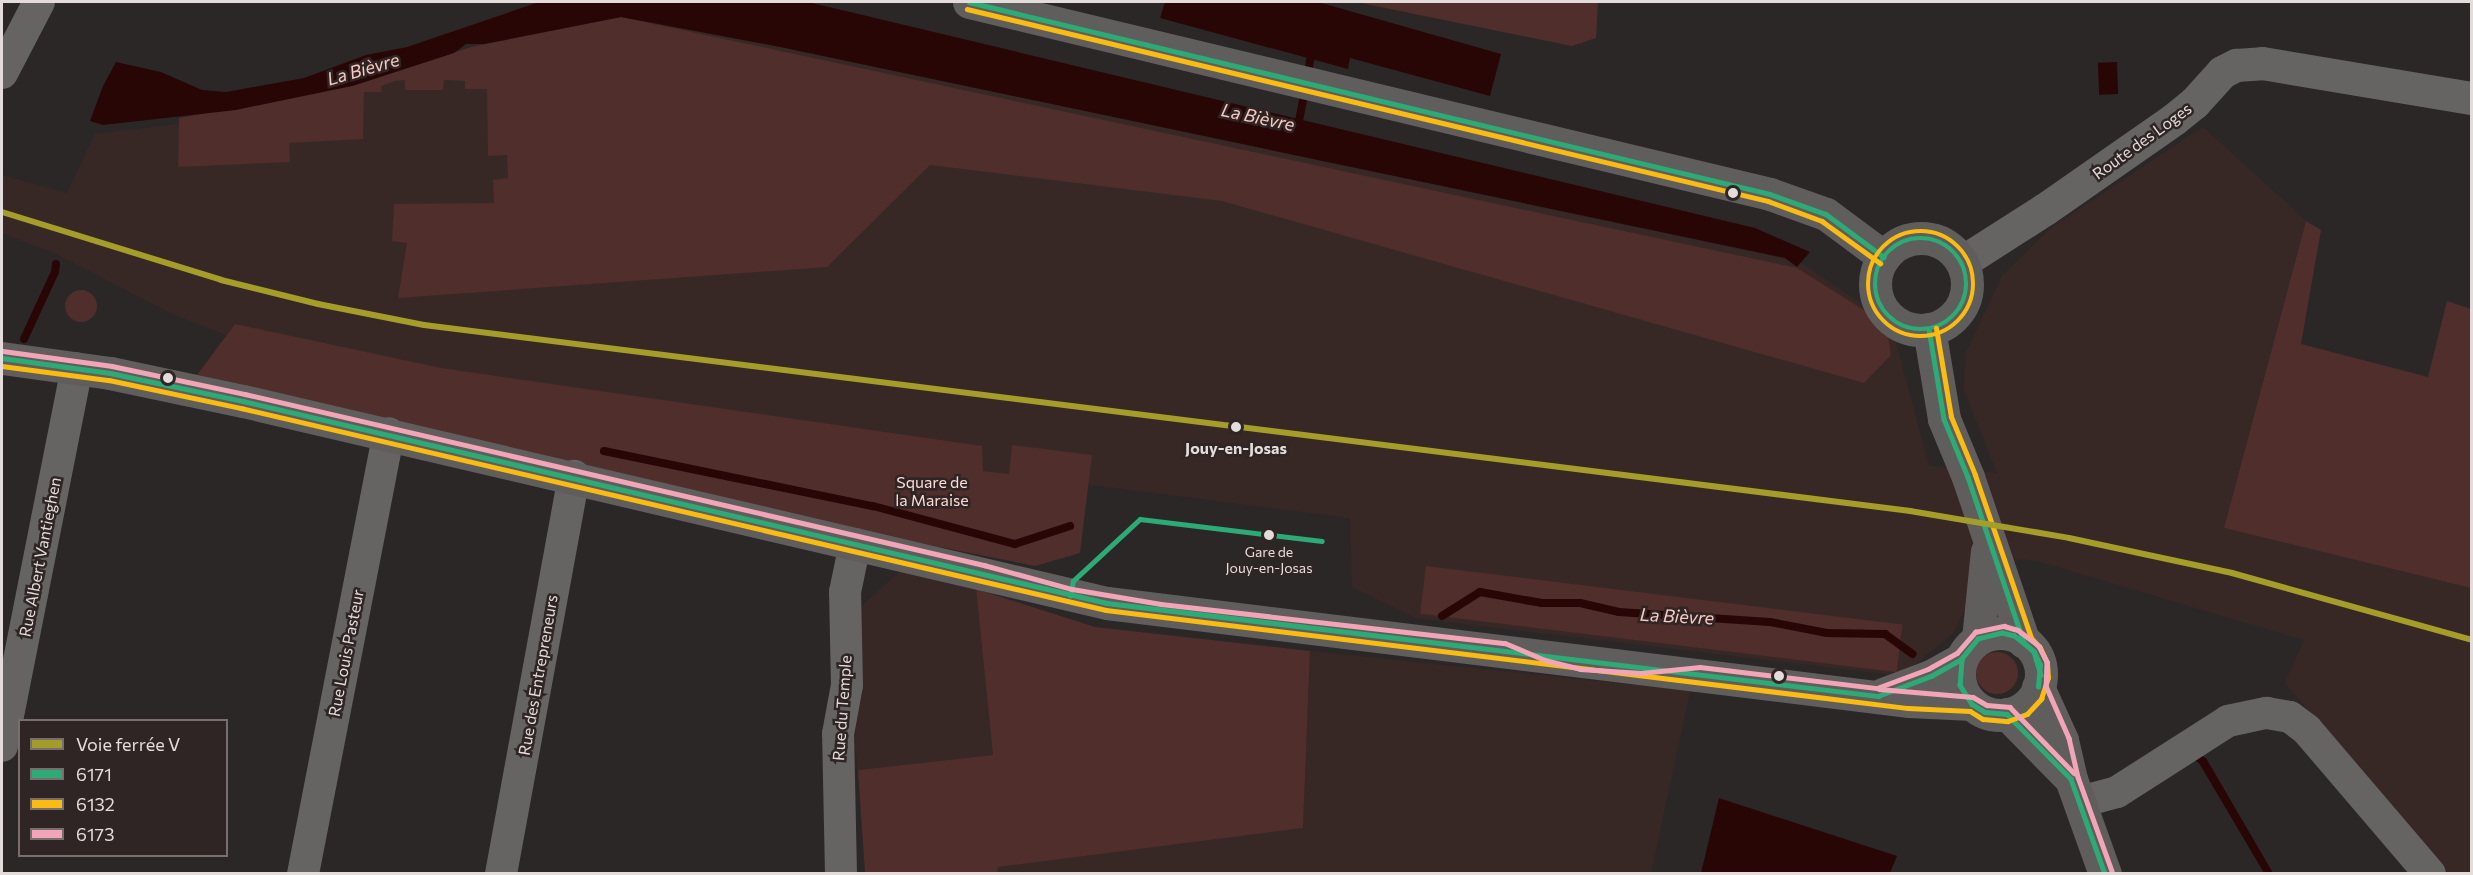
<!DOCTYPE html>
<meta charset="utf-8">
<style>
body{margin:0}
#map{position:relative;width:2473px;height:875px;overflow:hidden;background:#2c2727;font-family:Commissioner,sans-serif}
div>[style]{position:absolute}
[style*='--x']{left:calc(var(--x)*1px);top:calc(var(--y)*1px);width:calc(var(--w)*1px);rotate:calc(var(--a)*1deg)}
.built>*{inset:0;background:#372826}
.green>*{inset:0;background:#4f2e2b;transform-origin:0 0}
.round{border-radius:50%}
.water>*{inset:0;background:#280606;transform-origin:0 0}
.stream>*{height:8px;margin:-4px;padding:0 4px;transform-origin:4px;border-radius:4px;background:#280606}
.minor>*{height:32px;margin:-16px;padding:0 16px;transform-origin:16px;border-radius:16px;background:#666363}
.tertiary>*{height:33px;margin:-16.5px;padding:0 16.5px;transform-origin:16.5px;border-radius:16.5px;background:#666363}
.secondary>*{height:33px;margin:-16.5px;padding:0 16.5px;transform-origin:16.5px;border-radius:16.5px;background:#605d5d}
.secondary>.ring{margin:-16.5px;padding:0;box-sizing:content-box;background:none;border:33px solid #605d5d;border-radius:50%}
.bus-1>*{height:4.5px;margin:-2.25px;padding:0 2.25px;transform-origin:2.25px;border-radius:2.25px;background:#2dab76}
.bus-1>.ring{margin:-2.25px;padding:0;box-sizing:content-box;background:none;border:4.5px solid #2dab76;border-radius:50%}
.bus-2>*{height:4.5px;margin:-2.25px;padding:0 2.25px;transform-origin:2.25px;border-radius:2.25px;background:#fabb13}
.bus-2>.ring{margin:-2.25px;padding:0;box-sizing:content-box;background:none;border:4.5px solid #fabb13;border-radius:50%}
.bus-3>*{height:4.5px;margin:-2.25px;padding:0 2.25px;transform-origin:2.25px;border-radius:2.25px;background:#f2a5b7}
.rail-1>*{height:6px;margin:-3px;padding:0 3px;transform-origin:3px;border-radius:3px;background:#a49d2a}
.dots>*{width:16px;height:16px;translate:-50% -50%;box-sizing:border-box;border:3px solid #2f2524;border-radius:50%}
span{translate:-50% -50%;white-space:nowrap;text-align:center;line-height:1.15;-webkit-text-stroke:5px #2f2524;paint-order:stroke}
.bus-label{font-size:14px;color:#e3dcdb}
.street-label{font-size:16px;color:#e3dcdb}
.stop-label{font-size:16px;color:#e3dcdb;font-weight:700}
.park-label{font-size:16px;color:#fcdbd6}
.water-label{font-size:18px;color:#f9c8c2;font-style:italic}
.frame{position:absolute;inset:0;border:3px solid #e3dcdb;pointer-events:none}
.legend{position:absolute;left:18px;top:719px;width:210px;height:138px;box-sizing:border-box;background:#2f2524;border:2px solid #776e6d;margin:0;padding:8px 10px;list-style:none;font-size:18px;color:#e3dcdb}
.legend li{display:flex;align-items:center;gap:12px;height:30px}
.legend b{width:30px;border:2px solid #776e6d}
</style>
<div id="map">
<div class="built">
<div style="clip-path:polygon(643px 17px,1800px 262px,1891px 324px,1929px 466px,1997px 473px,1964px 390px,1965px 355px,2002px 276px,2051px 228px,2203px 127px,2306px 221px,2224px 528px,2471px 588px,2471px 873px,2448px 873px,2285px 683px,2304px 640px,2037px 561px,1973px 553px,1970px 599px,1953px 633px,1911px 668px,1894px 675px,1415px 618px,1352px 587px,1350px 518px,983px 471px,280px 356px,172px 314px,54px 253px,2px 233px,2px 175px,67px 193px,95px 134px,229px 118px)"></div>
<div style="clip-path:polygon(900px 571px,976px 589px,993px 755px,858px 770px,855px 745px,859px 609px)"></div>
<div style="clip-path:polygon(1310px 651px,1616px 683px,1691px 687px,1651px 873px,998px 874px,997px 867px,1303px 828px)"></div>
</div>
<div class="green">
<div style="clip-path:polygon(1356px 2px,1598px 2px,1596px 38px,1572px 46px)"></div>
<div style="clip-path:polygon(621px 17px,1797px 268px,1886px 324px,1891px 355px,1864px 383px,1222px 201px,930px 165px,827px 267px,398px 298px,407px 243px,392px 241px,394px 204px,494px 203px,493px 180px,508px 178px,507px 155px,488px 156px,487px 89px,465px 89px,465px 81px,444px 80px,443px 90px,405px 90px,405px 80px,395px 81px,381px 86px,382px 92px,364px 92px,363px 139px,289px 143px,290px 162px,178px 167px,179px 118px,356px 85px,471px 47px)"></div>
<div style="clip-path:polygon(2306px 221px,2321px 230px,2301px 344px,2428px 377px,2447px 301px,2471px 309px,2471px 588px,2224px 528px)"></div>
<div class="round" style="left:65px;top:290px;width:32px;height:32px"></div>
<div style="clip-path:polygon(235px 324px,441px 368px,982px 446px,983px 471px,1009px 474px,1012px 445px,1092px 455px,1080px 553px,1035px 566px,849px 529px,197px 375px)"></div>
<div style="left:1426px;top:566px;width:480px;height:48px;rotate:7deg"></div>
<div style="clip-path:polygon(976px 589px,1095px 627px,1310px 651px,1303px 828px,998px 867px,997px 873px,865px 873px,858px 770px,993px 755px)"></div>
<div class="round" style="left:1976px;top:652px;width:42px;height:42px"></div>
</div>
<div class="water">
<div style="clip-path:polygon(539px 2px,808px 2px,1755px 228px,1810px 252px,1797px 267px,1785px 258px,780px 47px,621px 17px,484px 44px,466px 44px,454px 53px,352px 86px,236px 110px,103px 125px,90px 121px,103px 86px,116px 62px,161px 72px,202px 90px,226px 92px,304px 78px,366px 55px,407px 47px)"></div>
<div style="clip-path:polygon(1165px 2px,1318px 2px,1501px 54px,1490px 96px,1350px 58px,1348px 69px,1160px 18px)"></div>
<div style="left:2117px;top:62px;width:32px;height:19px;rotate:88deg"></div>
<div style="clip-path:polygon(2189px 749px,2206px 758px,2273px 873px,2264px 873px,2199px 763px,2183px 753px)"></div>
<div style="clip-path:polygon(1719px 798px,1897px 856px,1890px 873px,1701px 873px)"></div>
</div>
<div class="stream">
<div style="--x:1307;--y:78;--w:29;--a:-80"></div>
<div style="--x:1298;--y:126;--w:36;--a:-79"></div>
<div style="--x:24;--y:339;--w:74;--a:-65.2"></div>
<div style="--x:55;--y:272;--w:8;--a:-83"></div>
<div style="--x:604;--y:451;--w:275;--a:11.6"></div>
<div style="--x:873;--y:506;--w:147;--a:15"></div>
<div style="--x:1015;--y:544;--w:58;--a:-18.1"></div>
<div style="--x:1442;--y:616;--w:45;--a:-32.3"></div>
<div style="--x:1480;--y:592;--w:63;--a:10.1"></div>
<div style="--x:1542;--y:603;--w:38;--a:0"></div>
<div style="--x:1580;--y:603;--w:40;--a:13"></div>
<div style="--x:1619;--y:612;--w:151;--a:3.8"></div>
<div style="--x:1770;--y:622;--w:58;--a:10.9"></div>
<div style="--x:1827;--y:633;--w:58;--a:1"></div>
<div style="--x:1885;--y:634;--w:34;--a:36"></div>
</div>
<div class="minor">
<div style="--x:2;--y:73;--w:80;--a:-62.5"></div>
<div style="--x:2;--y:746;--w:385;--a:-78.8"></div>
<div style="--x:2080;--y:802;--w:38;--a:-15"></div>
<div style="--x:2117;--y:792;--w:132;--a:-32.6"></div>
<div style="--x:2228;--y:721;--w:40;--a:-12"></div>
<div style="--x:2267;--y:713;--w:23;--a:10"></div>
<div style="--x:2290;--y:717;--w:21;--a:37"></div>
<div style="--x:2307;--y:730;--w:189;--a:49.5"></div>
<div style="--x:303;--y:874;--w:449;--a:-79"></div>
<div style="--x:501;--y:874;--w:405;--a:-79.6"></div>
<div style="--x:841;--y:874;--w:140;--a:-91.2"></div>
<div style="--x:838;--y:734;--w:50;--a:-79.6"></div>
<div style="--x:847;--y:685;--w:93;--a:-91.2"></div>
<div style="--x:845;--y:592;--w:49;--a:-78.2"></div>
</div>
<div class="tertiary">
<div style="--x:1962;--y:262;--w:98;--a:-32.6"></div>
<div style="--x:2045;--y:209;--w:157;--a:-34.9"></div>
<div style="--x:2174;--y:119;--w:26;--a:-39"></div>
<div style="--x:2194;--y:103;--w:42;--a:-47.9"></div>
<div style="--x:2222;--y:72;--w:16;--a:-27"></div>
<div style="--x:2236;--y:65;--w:26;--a:-4"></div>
<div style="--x:2262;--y:63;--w:213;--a:9.5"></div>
</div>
<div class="secondary">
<div style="--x:969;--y:2;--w:824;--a:13.48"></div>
<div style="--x:1770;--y:194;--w:59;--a:19.7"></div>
<div style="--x:1826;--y:214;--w:72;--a:36.6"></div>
<div class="ring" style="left:1875px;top:238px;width:59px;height:59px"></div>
<div style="--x:1929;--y:329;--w:91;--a:80.5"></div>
<div style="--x:1944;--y:419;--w:63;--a:67.5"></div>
<div style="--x:1968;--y:477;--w:174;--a:71.3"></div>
<div style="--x:2;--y:358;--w:109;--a:7.9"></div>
<div style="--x:110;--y:373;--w:136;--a:11.9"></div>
<div style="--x:243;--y:401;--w:887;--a:13.16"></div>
<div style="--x:1107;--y:603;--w:808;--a:6.97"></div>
<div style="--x:1909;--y:701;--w:63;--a:2.7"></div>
<div class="ring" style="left:1959px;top:633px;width:49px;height:49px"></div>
<div style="--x:1978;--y:639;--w:88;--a:-84.2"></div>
<div style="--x:2038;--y:687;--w:58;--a:65.6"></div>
<div style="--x:2062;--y:740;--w:40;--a:77"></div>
<div style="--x:2071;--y:779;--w:101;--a:70.3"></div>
<div style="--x:1883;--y:694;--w:51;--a:-20.6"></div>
<div style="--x:1931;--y:676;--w:35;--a:-29"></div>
<div style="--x:2007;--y:714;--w:90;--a:45.5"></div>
</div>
<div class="bus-1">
<div style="--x:969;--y:2;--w:824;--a:13.48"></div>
<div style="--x:1770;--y:194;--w:59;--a:19.7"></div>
<div style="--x:1826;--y:214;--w:72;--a:36.6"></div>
<div class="ring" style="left:1875px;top:238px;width:87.5px;height:87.5px"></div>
<div style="--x:1929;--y:329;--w:91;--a:80.5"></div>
<div style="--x:1944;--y:419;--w:63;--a:67.5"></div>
<div style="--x:1968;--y:477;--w:174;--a:71.3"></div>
<div style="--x:2024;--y:642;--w:14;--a:45"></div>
<div style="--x:2034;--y:652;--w:24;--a:73"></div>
<div style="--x:2;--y:358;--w:109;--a:7.9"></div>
<div style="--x:110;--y:373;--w:136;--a:11.9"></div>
<div style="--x:243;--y:401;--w:887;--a:13.16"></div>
<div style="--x:1107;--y:603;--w:777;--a:6.88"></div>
<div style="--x:1878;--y:696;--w:57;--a:-20.7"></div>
<div style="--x:1931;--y:676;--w:35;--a:-29"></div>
<div style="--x:1070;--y:596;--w:15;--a:-79"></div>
<div style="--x:1073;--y:581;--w:91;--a:-42.8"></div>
<div style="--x:1140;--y:519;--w:183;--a:6.9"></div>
<div style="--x:2038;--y:687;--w:22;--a:-85"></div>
<div style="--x:2040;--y:665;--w:14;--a:-115"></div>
<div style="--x:2034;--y:652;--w:26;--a:-141"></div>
<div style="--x:2014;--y:636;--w:12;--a:-166"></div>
<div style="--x:2002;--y:633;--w:25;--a:166"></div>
<div style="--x:1978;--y:639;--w:26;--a:129"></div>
<div style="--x:1962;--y:659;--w:26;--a:94"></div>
<div style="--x:1960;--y:685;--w:22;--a:58"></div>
<div style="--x:1972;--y:704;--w:15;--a:32"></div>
<div style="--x:1985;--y:712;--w:22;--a:5"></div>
<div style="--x:2007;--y:714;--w:91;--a:45.4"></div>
<div style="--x:2071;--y:779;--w:101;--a:70.3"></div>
</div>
<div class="bus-2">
<div style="--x:967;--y:9;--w:824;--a:13.48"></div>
<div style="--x:1768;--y:201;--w:58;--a:20.3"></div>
<div style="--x:1822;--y:221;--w:72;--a:35.9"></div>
<div class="ring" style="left:1868px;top:231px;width:101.5px;height:101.5px"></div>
<div style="--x:2;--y:366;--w:108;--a:7.5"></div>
<div style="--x:109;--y:380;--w:135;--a:12"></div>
<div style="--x:241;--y:408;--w:888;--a:13.14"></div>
<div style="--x:1106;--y:610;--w:808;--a:6.97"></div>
<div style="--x:1908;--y:708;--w:62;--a:2.8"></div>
<div style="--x:1970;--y:711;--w:15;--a:32"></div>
<div style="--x:1983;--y:719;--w:25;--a:5"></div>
<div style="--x:2008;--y:721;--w:20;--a:-20"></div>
<div style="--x:2027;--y:714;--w:21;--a:-47"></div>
<div style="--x:2041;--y:699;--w:22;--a:-72"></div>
<div style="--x:2048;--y:678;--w:15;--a:-94"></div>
<div style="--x:2047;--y:663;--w:17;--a:-115"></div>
<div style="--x:2040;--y:648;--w:13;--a:-132"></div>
<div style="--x:2031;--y:638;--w:172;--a:-109"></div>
<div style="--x:1975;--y:475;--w:63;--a:-112.5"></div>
<div style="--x:1951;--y:417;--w:90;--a:-99.6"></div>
</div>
<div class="bus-3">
<div style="--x:3;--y:351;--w:110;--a:7.8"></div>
<div style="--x:112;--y:366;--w:136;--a:11.9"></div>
<div style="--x:245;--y:394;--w:759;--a:13.03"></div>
<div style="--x:984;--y:565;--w:91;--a:15.3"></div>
<div style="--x:1072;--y:589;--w:90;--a:9.6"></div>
<div style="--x:1161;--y:604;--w:346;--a:6.5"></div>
<div style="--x:1505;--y:643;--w:43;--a:23"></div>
<div style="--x:1545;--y:660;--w:36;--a:14"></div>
<div style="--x:1580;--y:669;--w:61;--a:3.8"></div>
<div style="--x:1641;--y:673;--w:59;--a:-5.8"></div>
<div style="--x:1700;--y:667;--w:178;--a:6.8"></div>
<div style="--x:1877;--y:688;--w:54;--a:-20.4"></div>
<div style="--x:1928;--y:669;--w:33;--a:-29"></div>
<div style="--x:1957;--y:653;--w:28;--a:-49"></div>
<div style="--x:1975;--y:632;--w:30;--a:-12"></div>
<div style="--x:2004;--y:626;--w:15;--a:16"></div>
<div style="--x:2018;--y:630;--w:26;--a:37"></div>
<div style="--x:2039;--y:646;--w:18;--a:63"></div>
<div style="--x:2047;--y:662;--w:24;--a:92"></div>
<div style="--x:2046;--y:686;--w:57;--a:66.1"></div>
<div style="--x:2069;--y:738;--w:40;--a:77"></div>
<div style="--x:2078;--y:777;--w:100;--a:70.1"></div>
<div style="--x:1879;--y:689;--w:94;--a:4.9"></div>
<div style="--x:1973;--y:697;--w:16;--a:30"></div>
<div style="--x:1987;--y:705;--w:23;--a:5"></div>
<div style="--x:2010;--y:707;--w:92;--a:45.9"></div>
</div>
<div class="rail-1">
<div style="--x:2;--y:212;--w:229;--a:17.2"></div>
<div style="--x:221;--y:280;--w:100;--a:13.9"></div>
<div style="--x:318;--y:304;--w:108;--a:11.2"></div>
<div style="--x:424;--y:325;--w:1498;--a:7.13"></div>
<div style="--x:1910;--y:511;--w:161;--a:9.6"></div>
<div style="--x:2069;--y:538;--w:167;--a:12.1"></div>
<div style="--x:2232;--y:573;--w:249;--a:15.6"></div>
</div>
<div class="dots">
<div style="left:1733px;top:193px;background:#e3dcdb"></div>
<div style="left:168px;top:378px;background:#e3dcdb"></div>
<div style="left:1236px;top:427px;background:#e3dcdb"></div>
<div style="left:1269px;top:535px;background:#e3dcdb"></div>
<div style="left:1779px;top:676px;background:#e3dcdb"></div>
</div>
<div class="bus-label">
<span style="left:1269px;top:560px">Gare de<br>Jouy-en-Josas</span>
</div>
<div class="street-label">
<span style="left:2142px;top:141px;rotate:-36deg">Route des Loges</span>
<span style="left:40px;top:557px;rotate:-79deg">Rue Albert Vantieghen</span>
<span style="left:346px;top:653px;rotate:-79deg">Rue Louis Pasteur</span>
<span style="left:538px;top:675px;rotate:-80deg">Rue des Entrepreneurs</span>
<span style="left:842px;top:708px;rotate:-86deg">Rue du Temple</span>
</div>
<div class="stop-label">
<span style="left:1236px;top:448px">Jouy-en-Josas</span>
</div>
<div class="park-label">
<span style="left:932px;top:491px">Square de<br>la Maraise</span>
</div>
<div class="water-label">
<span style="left:363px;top:69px;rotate:-16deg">La Bièvre</span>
<span style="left:1258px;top:117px;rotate:12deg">La Bièvre</span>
<span style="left:1677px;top:616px;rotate:3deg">La Bièvre</span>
</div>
<div class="frame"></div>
<ul class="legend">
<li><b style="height:8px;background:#a49d2a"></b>Voie ferrée V</li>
<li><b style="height:8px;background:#2dab76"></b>6171</li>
<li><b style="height:8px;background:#fabb13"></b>6132</li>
<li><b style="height:8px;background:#f2a5b7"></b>6173</li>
</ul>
</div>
